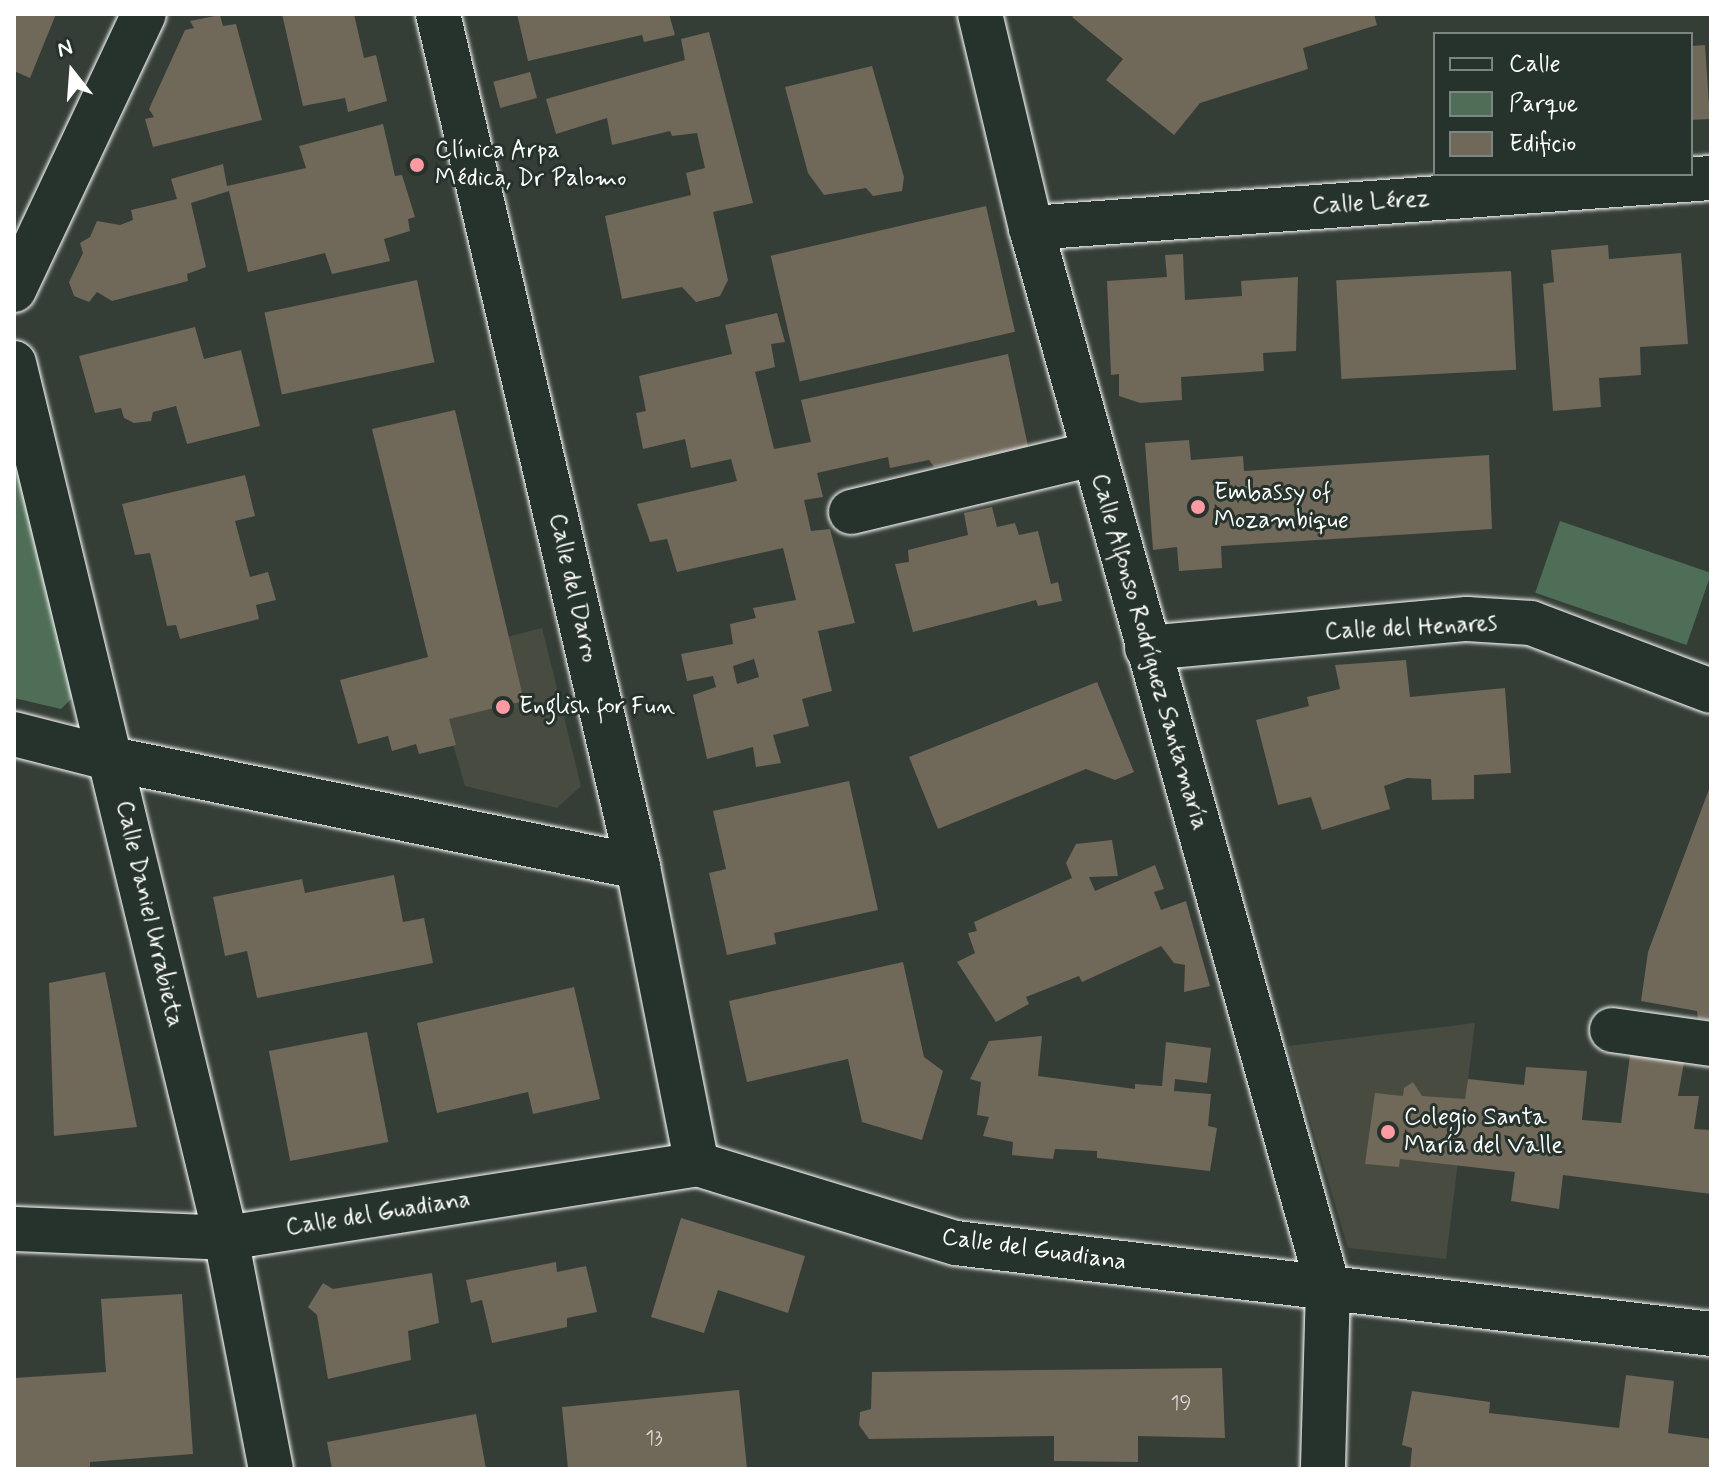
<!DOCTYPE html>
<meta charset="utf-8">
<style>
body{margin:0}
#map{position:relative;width:1725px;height:1483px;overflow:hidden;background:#353e36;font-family:Mynerve,sans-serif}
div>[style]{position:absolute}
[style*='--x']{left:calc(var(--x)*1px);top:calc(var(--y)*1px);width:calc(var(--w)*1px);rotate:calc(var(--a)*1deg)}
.built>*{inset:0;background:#474b40}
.green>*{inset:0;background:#4f6e57;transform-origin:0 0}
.building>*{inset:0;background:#706859;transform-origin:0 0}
.roads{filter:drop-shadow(0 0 2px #fff) drop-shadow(0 0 2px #fff)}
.street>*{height:44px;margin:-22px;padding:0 22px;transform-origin:22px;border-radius:22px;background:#26332d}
.dots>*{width:22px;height:22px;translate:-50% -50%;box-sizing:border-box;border:4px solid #26332d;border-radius:50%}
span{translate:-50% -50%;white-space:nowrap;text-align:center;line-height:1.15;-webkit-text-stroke:6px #26332d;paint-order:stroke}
.number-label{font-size:20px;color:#dbd9d6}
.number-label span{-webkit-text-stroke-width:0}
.poi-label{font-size:24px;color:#fff}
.left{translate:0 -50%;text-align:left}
.street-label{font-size:24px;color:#fff}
.frame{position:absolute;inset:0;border:16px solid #fff;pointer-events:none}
.legend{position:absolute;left:1433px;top:32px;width:260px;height:144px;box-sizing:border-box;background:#26332d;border:2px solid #7d8581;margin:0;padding:10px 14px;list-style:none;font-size:24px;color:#fff}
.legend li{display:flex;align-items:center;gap:16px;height:40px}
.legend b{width:40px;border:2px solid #7d8581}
.north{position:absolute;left:32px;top:32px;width:80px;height:80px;-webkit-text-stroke:6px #26332d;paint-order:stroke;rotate:343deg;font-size:22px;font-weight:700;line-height:32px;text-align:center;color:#fff}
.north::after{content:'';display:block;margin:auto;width:28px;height:36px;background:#fff;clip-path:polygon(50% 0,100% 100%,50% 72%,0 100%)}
</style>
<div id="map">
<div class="built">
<div style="clip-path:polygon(542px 628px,581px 786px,557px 808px,465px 786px,428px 657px)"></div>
<div style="clip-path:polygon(1475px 1023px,1446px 1259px,1348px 1248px,1288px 1046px)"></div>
</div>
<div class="green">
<div style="clip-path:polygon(14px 452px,73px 697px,61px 709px,14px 698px)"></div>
<div style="left:1560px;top:521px;width:160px;height:76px;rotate:19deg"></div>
</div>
<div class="building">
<div style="clip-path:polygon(14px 14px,56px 14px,30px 78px,14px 71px)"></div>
<div style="clip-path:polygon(282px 14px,354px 14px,364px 58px,376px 55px,387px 101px,348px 112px,345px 98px,303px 106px)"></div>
<div style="clip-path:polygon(517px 14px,669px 14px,675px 35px,644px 42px,642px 35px,528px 61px)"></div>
<div style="clip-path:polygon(1075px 14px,1374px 14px,1377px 25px,1303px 48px,1308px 69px,1200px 103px,1174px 135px,1106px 80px,1123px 59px,1072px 17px)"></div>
<div style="clip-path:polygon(220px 15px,223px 26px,236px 24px,262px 120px,153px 147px,145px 119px,154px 117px,149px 109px,185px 30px,194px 28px,190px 21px)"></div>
<div style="clip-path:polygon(709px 32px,753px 203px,713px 212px,728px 280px,720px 296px,696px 302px,682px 287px,622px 299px,605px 216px,691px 195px,686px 173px,705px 168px,697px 133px,672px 136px,670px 131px,612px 145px,607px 118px,556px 134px,546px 99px,685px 60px,681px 39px)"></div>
<div style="clip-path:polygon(1705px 45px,1710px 119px,1691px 120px,1691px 46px)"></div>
<div style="clip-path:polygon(872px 66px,904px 177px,902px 191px,873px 196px,866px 188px,824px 195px,808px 173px,785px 87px)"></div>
<div style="left:530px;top:72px;width:27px;height:38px;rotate:75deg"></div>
<div style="clip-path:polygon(383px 124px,395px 176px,402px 175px,415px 217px,408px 219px,410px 231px,384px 239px,390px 261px,332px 274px,325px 253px,248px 272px,229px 191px,191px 203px,206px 267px,187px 274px,188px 281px,112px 301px,97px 292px,89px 302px,74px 296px,69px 282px,83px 253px,80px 243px,90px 237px,97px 221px,120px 225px,133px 220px,131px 210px,177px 199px,171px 179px,223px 164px,227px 186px,306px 168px,299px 146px)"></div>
<div style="left:986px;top:206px;width:129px;height:221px;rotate:77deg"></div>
<div style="clip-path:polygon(1608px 245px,1609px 259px,1681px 253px,1688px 344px,1640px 347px,1641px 375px,1599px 378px,1601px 407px,1553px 411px,1543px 284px,1554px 282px,1551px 250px)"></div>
<div style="clip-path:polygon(1183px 254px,1185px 300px,1242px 296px,1241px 281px,1298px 277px,1296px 351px,1263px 353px,1264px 371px,1181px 377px,1182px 400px,1140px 403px,1119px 396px,1119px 374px,1111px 375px,1107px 281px,1167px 277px,1165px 255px)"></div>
<div style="left:1511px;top:271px;width:99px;height:175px;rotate:87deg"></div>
<div style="left:417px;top:280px;width:84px;height:156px;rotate:78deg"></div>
<div style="clip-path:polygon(evenodd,777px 313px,785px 342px,771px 344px,775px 367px,755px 372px,774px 449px,811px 442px,801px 400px,1008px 354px,1028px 446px,934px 467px,929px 460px,890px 468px,888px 457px,817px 473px,823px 497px,804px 500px,811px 531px,830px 529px,855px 623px,818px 631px,832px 691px,802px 699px,809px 726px,773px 735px,781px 763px,756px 767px,753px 747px,707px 759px,693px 695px,716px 687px,713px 676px,687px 681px,681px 654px,733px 644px,730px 624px,756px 618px,753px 608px,796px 600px,783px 548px,677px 572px,667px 539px,650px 542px,637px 504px,737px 481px,731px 459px,691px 468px,685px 439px,643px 449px,636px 413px,646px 411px,639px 376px,732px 354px,725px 325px,777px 313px,754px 659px,759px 677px,737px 684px,733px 666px,754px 659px)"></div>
<div style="clip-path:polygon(195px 327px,204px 359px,241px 350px,260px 426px,187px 444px,176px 406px,153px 412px,151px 421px,134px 423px,124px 418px,121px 408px,95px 413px,79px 356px)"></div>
<div style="clip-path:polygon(455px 410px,524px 701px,449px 719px,456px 745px,419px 754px,416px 744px,392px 751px,388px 736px,358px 744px,340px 680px,428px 657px,372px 429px)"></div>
<div style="clip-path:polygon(1189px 440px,1191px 460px,1243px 456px,1244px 471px,1489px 455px,1492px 529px,1221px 546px,1222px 568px,1179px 571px,1177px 547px,1153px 550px,1145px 443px)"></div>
<div style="clip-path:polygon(245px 475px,255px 516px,235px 521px,250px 577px,268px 572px,276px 600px,256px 605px,259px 619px,180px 639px,176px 625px,167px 626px,150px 553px,135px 555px,122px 504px)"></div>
<div style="clip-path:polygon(992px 507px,997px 527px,1015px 523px,1019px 535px,1038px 531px,1051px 584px,1058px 582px,1062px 601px,1038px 606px,1036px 600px,913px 632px,895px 564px,909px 562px,908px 550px,968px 535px,964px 513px)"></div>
<div style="clip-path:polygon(1406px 660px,1410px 697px,1505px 688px,1511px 773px,1474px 775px,1474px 799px,1432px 800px,1431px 779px,1407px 778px,1384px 786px,1390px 809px,1322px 830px,1311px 797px,1278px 805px,1256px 720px,1309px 706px,1307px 697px,1340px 689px,1335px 665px)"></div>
<div style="clip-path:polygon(1097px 682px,1134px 772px,1115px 780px,1086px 769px,938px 829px,909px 757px)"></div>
<div style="clip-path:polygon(849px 781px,878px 910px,774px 933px,776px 944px,727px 955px,709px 873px,726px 869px,713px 811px)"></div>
<div style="clip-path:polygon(1711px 784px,1711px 1020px,1698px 1018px,1697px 1011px,1641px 1001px,1648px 952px)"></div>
<div style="clip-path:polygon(1112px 840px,1118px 876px,1089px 877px,1095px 891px,1155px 865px,1164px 889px,1154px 892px,1161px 910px,1186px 901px,1210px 986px,1184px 992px,1185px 965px,1174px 963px,1161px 946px,1082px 982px,1079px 976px,1026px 997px,1029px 1004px,996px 1022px,957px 962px,975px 953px,968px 933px,977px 931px,974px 922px,1072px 878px,1066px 863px,1076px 844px)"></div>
<div style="clip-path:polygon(394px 875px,403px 922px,424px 918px,433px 963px,257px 998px,247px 951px,225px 956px,213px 897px,302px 879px,305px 893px)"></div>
<div style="clip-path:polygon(903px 962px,924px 1057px,943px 1071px,922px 1140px,862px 1122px,848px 1059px,747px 1082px,729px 1001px)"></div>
<div style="clip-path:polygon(105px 972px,137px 1127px,54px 1136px,49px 983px)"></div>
<div style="clip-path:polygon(574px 987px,600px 1099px,533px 1114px,528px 1092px,437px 1113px,417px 1023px)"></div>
<div style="left:367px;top:1032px;width:112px;height:100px;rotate:79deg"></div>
<div style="clip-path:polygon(1042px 1036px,1038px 1076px,1135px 1089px,1135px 1084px,1162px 1086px,1166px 1042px,1211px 1048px,1207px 1083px,1175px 1079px,1174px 1091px,1211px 1094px,1208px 1126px,1217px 1128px,1210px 1171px,1097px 1158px,1097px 1151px,1055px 1149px,1053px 1159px,1012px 1155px,1013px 1142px,983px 1136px,989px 1117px,977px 1115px,981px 1082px,970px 1079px,989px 1041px)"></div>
<div style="clip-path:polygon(1630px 1055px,1684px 1062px,1678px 1096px,1699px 1096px,1694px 1129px,1711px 1130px,1711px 1194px,1563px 1175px,1559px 1209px,1511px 1201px,1515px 1172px,1400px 1159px,1399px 1167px,1365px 1164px,1375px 1093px,1403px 1096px,1404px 1088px,1413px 1082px,1422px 1096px,1465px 1099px,1468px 1079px,1524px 1085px,1526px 1067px,1587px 1071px,1582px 1120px,1621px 1123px)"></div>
<div style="clip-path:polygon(681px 1218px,805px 1256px,788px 1313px,718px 1290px,704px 1333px,651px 1317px)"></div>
<div style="clip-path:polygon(556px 1262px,557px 1272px,586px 1266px,597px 1312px,567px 1318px,567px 1327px,492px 1343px,482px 1300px,471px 1303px,466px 1280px)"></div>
<div style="clip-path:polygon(432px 1273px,439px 1323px,408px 1331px,411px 1360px,328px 1379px,317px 1315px,308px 1307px,323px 1283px,333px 1289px)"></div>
<div style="clip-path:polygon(182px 1294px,193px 1454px,90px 1462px,90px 1469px,14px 1469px,14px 1378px,106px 1372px,101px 1299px)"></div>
<div style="clip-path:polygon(1222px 1368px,1225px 1438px,1138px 1436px,1138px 1462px,1054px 1461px,1054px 1436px,869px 1439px,859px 1425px,860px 1412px,871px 1409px,872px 1372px)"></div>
<div style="clip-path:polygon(1626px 1375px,1674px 1381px,1668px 1433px,1711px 1439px,1711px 1469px,1410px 1469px,1412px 1448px,1402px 1445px,1412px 1391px,1490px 1402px,1489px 1413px,1619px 1428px)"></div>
<div style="clip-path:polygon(739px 1390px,747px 1469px,568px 1469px,562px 1407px)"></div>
<div style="clip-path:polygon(476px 1414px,486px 1469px,332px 1469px,327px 1442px)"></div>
</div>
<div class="roads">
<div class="street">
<div style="--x:438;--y:14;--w:876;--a:76.8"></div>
<div style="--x:638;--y:867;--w:303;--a:78.8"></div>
<div style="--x:980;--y:14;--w:220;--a:76.6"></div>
<div style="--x:1031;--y:228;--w:1100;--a:74.33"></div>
<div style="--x:1328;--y:1287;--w:182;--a:91.6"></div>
<div style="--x:1031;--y:228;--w:682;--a:-4.21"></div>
<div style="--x:14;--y:290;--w:305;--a:-64.8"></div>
<div style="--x:14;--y:363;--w:900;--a:76.38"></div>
<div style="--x:226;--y:1238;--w:235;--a:79"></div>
<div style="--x:851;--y:512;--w:249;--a:-13.5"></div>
<div style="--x:1147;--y:648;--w:321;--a:-5.2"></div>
<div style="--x:1467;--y:619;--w:64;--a:3.6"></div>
<div style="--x:1531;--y:623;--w:192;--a:20.7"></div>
<div style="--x:14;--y:734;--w:101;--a:14.3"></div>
<div style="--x:112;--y:759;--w:537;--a:11.6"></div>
<div style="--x:1612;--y:1030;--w:100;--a:8"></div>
<div style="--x:14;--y:1229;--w:212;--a:2.4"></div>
<div style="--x:226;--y:1238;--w:477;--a:-8.9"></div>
<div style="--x:697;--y:1164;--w:271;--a:17"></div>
<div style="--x:956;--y:1243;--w:760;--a:6.87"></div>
</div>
</div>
<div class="dots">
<div style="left:417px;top:165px;background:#ff9aa2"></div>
<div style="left:1198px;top:507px;background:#ff9aa2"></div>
<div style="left:503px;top:707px;background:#ff9aa2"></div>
<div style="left:1388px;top:1132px;background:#ff9aa2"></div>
</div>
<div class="number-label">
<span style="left:1181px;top:1403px">19</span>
<span style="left:654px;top:1438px">13</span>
</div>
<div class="poi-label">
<span class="left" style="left:435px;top:165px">Clínica Arpa<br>Médica, Dr Palomo</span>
<span class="left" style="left:1214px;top:507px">Embassy of<br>Mozambique</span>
<span class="left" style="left:519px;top:707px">English for Fun</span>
<span class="left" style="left:1404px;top:1132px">Colegio Santa<br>María del Valle</span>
</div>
<div class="street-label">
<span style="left:1371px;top:203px;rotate:-4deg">Calle Lérez</span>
<span style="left:573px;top:588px;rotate:77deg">Calle del Darro</span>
<span style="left:1411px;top:628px;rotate:-3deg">Calle del Henares</span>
<span style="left:1149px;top:652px;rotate:74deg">Calle Alfonso Rodríguez Santamaría</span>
<span style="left:149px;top:914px;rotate:77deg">Calle Daniel Urrabieta</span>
<span style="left:378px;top:1214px;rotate:-9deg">Calle del Guadiana</span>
<span style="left:1034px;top:1250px;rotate:8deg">Calle del Guadiana</span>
</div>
<div class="frame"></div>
<ul class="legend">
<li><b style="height:10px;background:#26332d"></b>Calle</li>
<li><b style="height:22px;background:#4f6e57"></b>Parque</li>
<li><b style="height:22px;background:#706859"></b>Edificio</li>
</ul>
<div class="north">N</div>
</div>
